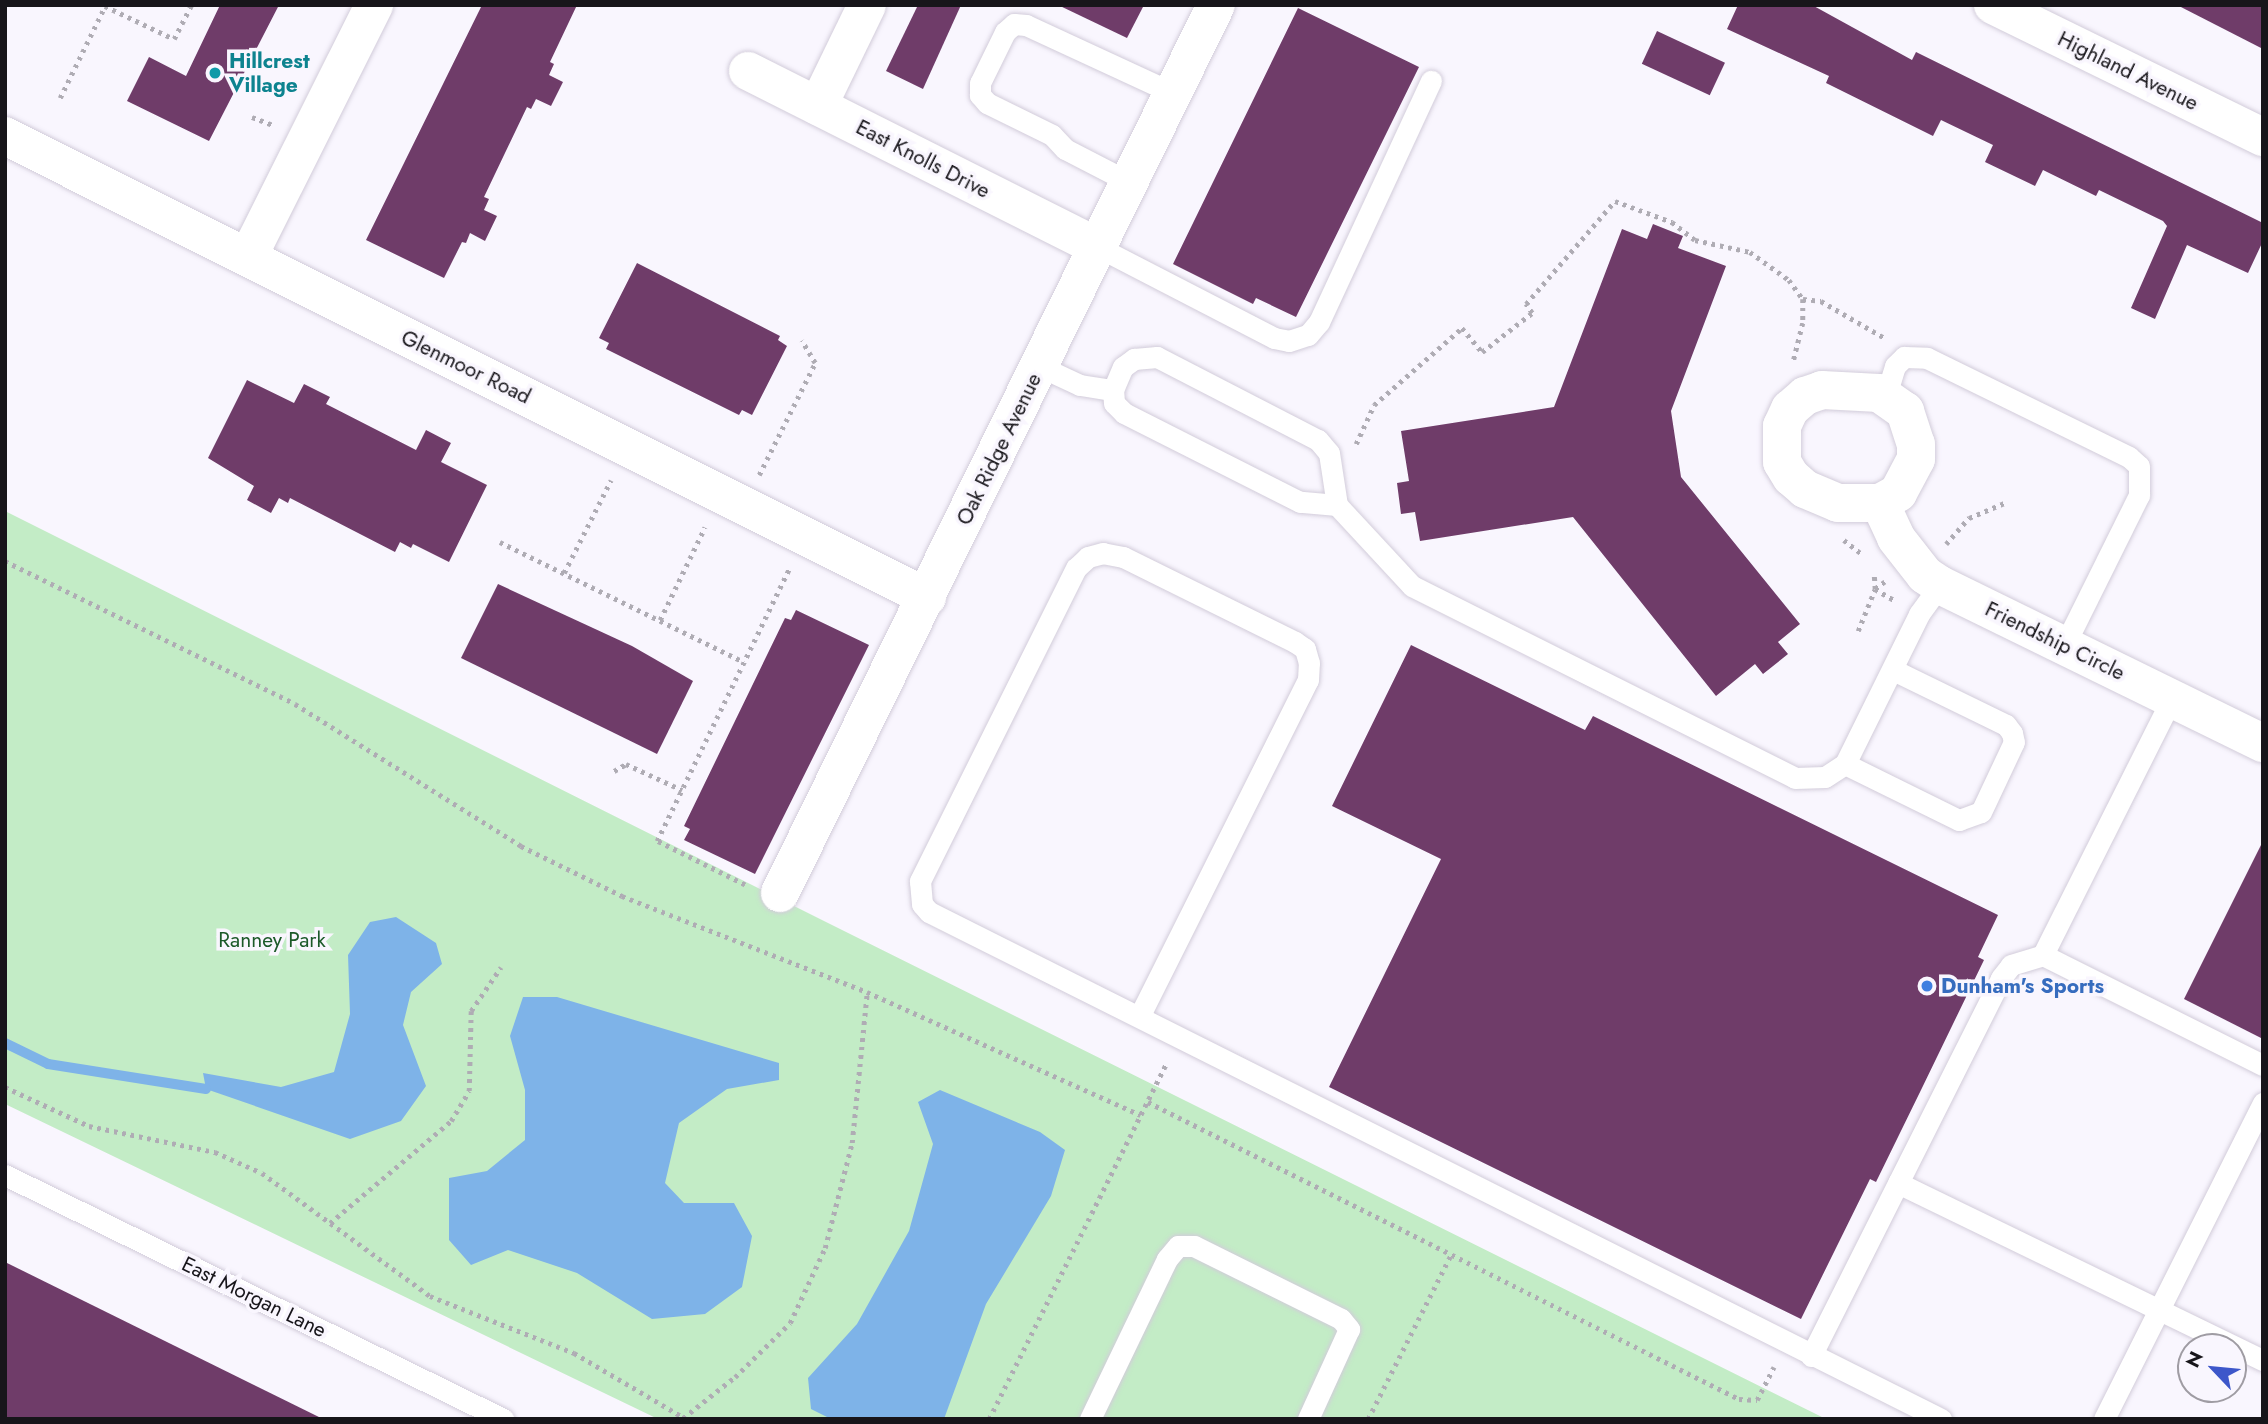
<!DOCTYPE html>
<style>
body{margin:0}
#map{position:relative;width:2268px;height:1424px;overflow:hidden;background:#f9f6fe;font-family:Jost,sans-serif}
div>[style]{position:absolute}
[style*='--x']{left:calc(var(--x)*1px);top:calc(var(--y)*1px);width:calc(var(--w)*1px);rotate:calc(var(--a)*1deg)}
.green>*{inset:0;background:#c3ecc6}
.water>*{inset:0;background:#7eb3e8}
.stream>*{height:10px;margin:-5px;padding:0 5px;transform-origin:5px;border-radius:5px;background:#7eb3e8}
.building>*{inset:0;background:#6f3c69;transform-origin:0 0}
.path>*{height:4.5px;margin-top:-2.25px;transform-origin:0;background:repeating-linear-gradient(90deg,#afacb4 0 3.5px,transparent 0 8.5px)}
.roads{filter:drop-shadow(0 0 2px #d2ccda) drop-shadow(0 0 2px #d2ccda)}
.lane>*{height:21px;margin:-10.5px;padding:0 10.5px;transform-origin:10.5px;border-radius:10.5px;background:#fff}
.street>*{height:38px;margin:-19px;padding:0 19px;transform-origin:19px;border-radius:19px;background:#fff}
.dots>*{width:19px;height:19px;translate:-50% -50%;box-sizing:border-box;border:4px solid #f9f6fe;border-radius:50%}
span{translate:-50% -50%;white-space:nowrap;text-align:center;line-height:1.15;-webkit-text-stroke:7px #f9f6fe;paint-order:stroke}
.culture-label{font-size:21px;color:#0d838f;font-weight:700}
.left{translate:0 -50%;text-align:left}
.street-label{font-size:21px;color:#17151a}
.park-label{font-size:21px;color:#1c5a29}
.shop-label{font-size:21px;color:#366cbe;font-weight:700}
.frame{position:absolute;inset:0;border:7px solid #17151a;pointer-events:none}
.north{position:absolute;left:2177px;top:1333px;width:70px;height:70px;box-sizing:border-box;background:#f9f6fe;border:2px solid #9f9ca3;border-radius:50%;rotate:296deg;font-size:19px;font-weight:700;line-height:28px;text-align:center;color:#17151a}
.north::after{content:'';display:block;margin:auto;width:24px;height:32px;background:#3d57ca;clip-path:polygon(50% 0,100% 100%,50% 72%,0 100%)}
</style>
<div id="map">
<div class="green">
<div style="clip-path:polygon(5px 511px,826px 922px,1826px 1419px,658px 1419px,5px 1104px)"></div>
</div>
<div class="water">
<div style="clip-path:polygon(396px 917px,436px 943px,442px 964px,411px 992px,403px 1025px,426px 1086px,401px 1121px,350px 1139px,206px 1089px,203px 1073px,281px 1087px,334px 1072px,350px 1014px,348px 955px,370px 922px)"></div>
<div style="clip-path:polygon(523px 997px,557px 997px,779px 1063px,779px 1080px,727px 1089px,679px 1123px,665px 1183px,684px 1203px,734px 1203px,752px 1236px,742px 1287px,705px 1314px,652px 1319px,577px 1273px,508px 1250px,471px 1265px,449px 1240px,449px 1178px,487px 1171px,525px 1140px,525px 1090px,510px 1036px)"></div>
<div style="clip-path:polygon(940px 1090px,1040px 1132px,1065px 1150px,1051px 1196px,986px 1304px,944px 1419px,831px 1419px,811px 1409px,808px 1378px,857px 1324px,909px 1231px,933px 1144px,918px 1102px)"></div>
</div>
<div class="stream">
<div style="--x:5;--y:1043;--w:48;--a:26"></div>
<div style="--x:48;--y:1064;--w:160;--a:9"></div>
</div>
<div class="building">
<div style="clip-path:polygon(220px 5px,279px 5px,209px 141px,127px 101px,149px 57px,186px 76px)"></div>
<div style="clip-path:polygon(482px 5px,577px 5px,550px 62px,554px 64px,549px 75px,563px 82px,551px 106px,536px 99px,531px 109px,527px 107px,484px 197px,489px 199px,484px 210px,497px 216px,485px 241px,470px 233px,466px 243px,462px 242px,444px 278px,366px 240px)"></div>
<div style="clip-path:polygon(918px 5px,961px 5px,923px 89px,886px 71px)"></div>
<div style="clip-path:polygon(1058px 5px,1144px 5px,1127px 38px)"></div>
<div style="clip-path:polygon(1738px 5px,1812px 5px,1912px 60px,1916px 52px,2263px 223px,2263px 241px,2248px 273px,2187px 245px,2155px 319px,2131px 308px,2167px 226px,2163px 221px,2099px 190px,2096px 196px,2043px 170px,2035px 186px,1985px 162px,1993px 145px,1941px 120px,1933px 136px,1826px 83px,1829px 76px,1727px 29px)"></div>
<div style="clip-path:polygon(2177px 5px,2263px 5px,2263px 49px)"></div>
<div style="clip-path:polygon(1298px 8px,1419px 67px,1296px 317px,1256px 298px,1253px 304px,1173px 264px)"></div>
<div style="left:1657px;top:31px;width:75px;height:36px;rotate:25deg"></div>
<div style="clip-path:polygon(1653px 224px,1683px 236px,1678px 248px,1726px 266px,1671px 411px,1681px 477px,1800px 624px,1778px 642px,1788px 654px,1763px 674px,1755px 664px,1716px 696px,1573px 517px,1420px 541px,1415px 512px,1401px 514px,1397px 483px,1409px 481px,1401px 431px,1554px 407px,1622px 229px,1647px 239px)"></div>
<div style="clip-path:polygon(637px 263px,780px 336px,778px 340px,787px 346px,752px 415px,742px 410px,739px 415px,606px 349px,609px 343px,599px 338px)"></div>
<div style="clip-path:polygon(247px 380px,294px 403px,304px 384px,330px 397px,326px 404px,416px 450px,426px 430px,451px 443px,441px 462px,487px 485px,449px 562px,413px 544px,411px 548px,400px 542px,395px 552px,290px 498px,288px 503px,279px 498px,271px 513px,247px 500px,254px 486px,208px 458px)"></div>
<div style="clip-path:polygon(498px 584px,632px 646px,693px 681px,657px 754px,461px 658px)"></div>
<div style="clip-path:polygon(796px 610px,869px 645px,755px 874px,684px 840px,690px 829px,684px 826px,785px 618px,791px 620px)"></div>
<div style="clip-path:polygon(1411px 645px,1585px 730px,1593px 716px,1998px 915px,1978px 957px,1984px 960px,1921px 1090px,1876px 1182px,1870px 1179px,1801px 1319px,1329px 1087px,1441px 859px,1332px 806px)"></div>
<div style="clip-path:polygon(2263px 841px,2263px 1039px,2184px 999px)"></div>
<div style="clip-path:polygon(5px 1262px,323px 1419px,5px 1419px)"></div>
</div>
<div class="path">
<div style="--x:60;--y:98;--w:102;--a:-63.9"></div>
<div style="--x:105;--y:6;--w:76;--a:25.6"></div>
<div style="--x:174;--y:39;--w:38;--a:-63"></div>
<div style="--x:252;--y:117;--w:25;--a:21"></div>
<div style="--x:1803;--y:299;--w:18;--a:6"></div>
<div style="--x:1821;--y:301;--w:72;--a:30.1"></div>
<div style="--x:1356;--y:444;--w:43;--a:-65.2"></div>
<div style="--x:1374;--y:405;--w:117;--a:-41.2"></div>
<div style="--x:1462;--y:328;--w:31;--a:50"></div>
<div style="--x:1482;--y:352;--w:63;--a:-38"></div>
<div style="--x:1532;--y:313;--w:11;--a:-124"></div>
<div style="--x:1526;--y:304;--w:136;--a:-49.2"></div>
<div style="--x:1615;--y:201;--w:61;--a:20.2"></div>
<div style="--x:1672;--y:222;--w:29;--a:38"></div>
<div style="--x:1695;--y:240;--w:56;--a:12.3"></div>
<div style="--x:1750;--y:252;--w:48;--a:35.7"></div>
<div style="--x:1789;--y:280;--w:24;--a:54"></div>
<div style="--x:1803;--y:299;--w:24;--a:90"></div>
<div style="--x:1803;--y:323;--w:38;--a:104"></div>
<div style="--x:759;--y:475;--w:125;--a:-63.4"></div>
<div style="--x:815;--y:363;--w:26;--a:-121"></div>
<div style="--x:1844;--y:540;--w:23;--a:38"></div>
<div style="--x:500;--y:542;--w:272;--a:26.2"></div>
<div style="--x:1946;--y:544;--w:35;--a:-49"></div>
<div style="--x:1969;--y:518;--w:38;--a:-23"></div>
<div style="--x:5;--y:561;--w:323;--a:26.2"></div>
<div style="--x:295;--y:704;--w:267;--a:32.1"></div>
<div style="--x:521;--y:846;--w:113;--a:26.3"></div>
<div style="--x:622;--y:896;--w:263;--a:21.4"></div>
<div style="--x:867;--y:992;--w:300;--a:24.2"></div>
<div style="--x:564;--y:573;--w:104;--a:-63.2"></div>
<div style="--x:1885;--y:582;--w:12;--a:145"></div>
<div style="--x:1875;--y:589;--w:24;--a:30"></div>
<div style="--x:660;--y:620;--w:103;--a:-64.2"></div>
<div style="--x:1858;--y:631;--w:45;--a:-68"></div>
<div style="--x:1875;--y:589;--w:16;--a:-94"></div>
<div style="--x:614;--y:771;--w:14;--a:-30"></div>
<div style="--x:626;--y:764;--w:62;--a:24.9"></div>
<div style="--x:745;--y:885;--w:98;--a:-153.4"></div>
<div style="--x:657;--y:841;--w:302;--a:-64.1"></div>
<div style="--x:5;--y:1087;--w:93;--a:24.9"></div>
<div style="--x:89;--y:1126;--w:129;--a:11.7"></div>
<div style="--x:215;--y:1152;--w:51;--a:24.1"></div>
<div style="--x:262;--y:1173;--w:208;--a:36.2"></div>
<div style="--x:430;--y:1296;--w:155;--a:21.6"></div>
<div style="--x:574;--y:1353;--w:130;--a:30.5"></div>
<div style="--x:1148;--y:1102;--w:661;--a:26.68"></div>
<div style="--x:1739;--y:1399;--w:18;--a:3"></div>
<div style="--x:1757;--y:1400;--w:37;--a:-63"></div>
<div style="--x:330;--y:1223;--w:158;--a:-40.1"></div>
<div style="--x:451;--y:1121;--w:35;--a:-59"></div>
<div style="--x:469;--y:1091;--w:80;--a:-88.6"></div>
<div style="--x:471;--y:1011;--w:53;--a:-55.7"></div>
<div style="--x:683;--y:1418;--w:66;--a:-38.3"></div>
<div style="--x:735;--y:1377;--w:77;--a:-44.5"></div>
<div style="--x:790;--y:1323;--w:83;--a:-65"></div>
<div style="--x:825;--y:1248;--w:108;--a:-75.6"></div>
<div style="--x:852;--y:1143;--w:152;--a:-84.3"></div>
<div style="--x:989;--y:1419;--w:399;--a:-63.5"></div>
<div style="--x:1368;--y:1419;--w:184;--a:-63.2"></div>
</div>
<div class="roads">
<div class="lane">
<div style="--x:1129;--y:182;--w:72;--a:-152.7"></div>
<div style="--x:1065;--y:149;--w:19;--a:-133"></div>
<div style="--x:1052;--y:135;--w:72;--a:-153.8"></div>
<div style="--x:987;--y:103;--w:11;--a:-131"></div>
<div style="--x:980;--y:95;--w:12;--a:-90"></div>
<div style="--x:980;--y:83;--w:57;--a:-63.9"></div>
<div style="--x:1005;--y:32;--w:12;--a:-42"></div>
<div style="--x:1014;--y:24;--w:12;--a:5"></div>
<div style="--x:1026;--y:25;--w:162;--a:24.8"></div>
<div style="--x:1098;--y:247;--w:198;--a:27.3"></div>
<div style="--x:1274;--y:338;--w:15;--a:11"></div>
<div style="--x:1289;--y:341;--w:20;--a:-18"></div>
<div style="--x:1308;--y:335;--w:17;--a:-50"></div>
<div style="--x:1319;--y:322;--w:266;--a:-65.1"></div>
<div style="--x:1039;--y:366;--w:45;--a:24.9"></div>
<div style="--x:1080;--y:385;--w:33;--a:9"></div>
<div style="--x:1895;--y:400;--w:13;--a:-122"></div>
<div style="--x:1888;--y:389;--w:24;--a:-73"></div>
<div style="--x:1895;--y:366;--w:13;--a:-45"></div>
<div style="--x:1904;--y:357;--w:23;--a:2"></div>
<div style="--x:1927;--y:358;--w:225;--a:26.1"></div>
<div style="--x:2129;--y:457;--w:13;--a:42"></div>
<div style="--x:2139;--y:466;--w:29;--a:90"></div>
<div style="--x:2139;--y:495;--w:166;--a:116.4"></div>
<div style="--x:1337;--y:505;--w:37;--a:-175"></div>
<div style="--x:1300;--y:502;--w:197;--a:-153.2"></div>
<div style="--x:1124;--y:413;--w:14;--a:-135"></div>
<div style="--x:1114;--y:403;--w:13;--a:-94"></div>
<div style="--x:1113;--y:390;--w:25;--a:-67"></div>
<div style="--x:1123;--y:367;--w:14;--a:-36"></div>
<div style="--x:1134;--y:359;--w:23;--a:-5"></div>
<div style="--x:1157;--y:357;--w:181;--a:27.3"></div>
<div style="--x:1318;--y:440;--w:17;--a:50"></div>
<div style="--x:1329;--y:453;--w:53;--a:81.3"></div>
<div style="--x:1337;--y:505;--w:110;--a:47.2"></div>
<div style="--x:1412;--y:586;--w:428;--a:26.6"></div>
<div style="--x:1795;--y:778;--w:30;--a:-2"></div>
<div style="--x:1825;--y:777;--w:24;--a:-33"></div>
<div style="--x:1845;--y:764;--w:167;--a:-63.7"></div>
<div style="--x:1919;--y:614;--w:36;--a:-54"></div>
<div style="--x:2172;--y:698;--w:288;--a:116.7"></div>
<div style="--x:2043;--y:955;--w:246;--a:26.6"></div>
<div style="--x:1845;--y:764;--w:127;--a:26.2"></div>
<div style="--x:1959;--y:820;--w:23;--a:-20"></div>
<div style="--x:1981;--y:812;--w:77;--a:-64.8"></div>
<div style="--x:2014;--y:742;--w:9;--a:-103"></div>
<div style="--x:2012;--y:733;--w:10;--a:-127"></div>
<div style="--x:2006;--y:725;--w:126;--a:-154"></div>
<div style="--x:1140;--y:1015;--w:375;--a:-63.4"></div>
<div style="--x:1308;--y:680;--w:17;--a:-87"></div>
<div style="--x:1309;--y:663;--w:15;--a:-106"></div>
<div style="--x:1305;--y:649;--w:12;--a:-145"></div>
<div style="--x:1295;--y:642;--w:192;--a:-153.7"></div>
<div style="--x:1123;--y:557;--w:20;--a:-169"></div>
<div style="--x:1103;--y:553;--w:16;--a:165"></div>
<div style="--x:1088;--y:557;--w:16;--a:137"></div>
<div style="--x:1076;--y:568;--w:350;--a:116.5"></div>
<div style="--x:920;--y:881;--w:23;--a:85"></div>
<div style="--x:922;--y:904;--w:11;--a:49"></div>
<div style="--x:929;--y:912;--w:1132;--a:26.61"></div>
<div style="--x:5;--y:1175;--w:555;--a:26.1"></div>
<div style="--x:1898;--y:1183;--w:406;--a:25.9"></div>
<div style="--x:1811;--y:1356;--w:423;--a:-63.3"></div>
<div style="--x:2001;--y:978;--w:16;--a:-52"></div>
<div style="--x:2011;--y:965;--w:34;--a:-17"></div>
<div style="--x:1090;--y:1419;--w:178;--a:-64.3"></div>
<div style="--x:1167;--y:1259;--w:17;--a:-50"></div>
<div style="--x:1178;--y:1246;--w:16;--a:0"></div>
<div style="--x:1194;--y:1246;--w:164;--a:26.4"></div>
<div style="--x:1341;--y:1319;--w:13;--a:51"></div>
<div style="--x:1349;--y:1329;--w:99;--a:114.5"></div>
<div style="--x:2104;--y:1419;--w:354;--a:-63.3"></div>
</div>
<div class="street">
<div style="--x:1993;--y:5;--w:301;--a:26.1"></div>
<div style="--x:748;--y:71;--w:392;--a:26.7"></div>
<div style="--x:818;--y:106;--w:112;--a:-64.1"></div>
<div style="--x:5;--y:136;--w:1031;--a:26.57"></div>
<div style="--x:248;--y:257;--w:282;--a:-63.4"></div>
<div style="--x:1822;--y:390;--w:57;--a:3"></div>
<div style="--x:1879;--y:393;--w:32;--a:35"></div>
<div style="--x:1905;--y:411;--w:35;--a:72"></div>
<div style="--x:1916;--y:444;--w:15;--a:90"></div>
<div style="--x:1916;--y:459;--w:38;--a:118"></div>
<div style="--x:1898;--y:493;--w:21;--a:151"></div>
<div style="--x:1880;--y:503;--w:42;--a:180"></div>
<div style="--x:1838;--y:503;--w:36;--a:-157"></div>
<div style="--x:1805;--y:489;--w:18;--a:-139"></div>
<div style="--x:1791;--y:477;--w:17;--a:-121"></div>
<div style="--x:1782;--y:462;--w:36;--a:-90"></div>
<div style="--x:1782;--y:426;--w:19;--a:-65"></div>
<div style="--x:1790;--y:409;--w:20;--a:-41"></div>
<div style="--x:1805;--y:396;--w:18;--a:-19"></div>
<div style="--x:1880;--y:503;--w:38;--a:65"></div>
<div style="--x:1896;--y:538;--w:47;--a:51.9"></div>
<div style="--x:1925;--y:575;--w:18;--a:34"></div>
<div style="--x:1940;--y:585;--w:360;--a:26.1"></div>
<div style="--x:780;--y:893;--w:989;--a:-63.85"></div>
</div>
</div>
<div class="dots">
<div style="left:215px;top:73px;background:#0f9aa8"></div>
<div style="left:1927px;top:986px;background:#3f7fe0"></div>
</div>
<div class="culture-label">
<span class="left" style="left:229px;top:73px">Hillcrest<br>Village</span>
</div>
<div class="street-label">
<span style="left:2128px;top:71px;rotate:26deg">Highland Avenue</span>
<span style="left:923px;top:159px;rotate:27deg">East Knolls Drive</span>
<span style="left:466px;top:367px;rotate:26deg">Glenmoor Road</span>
<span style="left:999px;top:449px;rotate:-64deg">Oak Ridge Avenue</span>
<span style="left:2055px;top:641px;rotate:26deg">Friendship Circle</span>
<span style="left:254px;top:1297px;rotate:26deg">East Morgan Lane</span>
</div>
<div class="park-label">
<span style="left:272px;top:940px">Ranney Park</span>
</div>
<div class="shop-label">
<span class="left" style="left:1941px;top:986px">Dunham's Sports</span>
</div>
<div class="frame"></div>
<div class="north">N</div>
</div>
